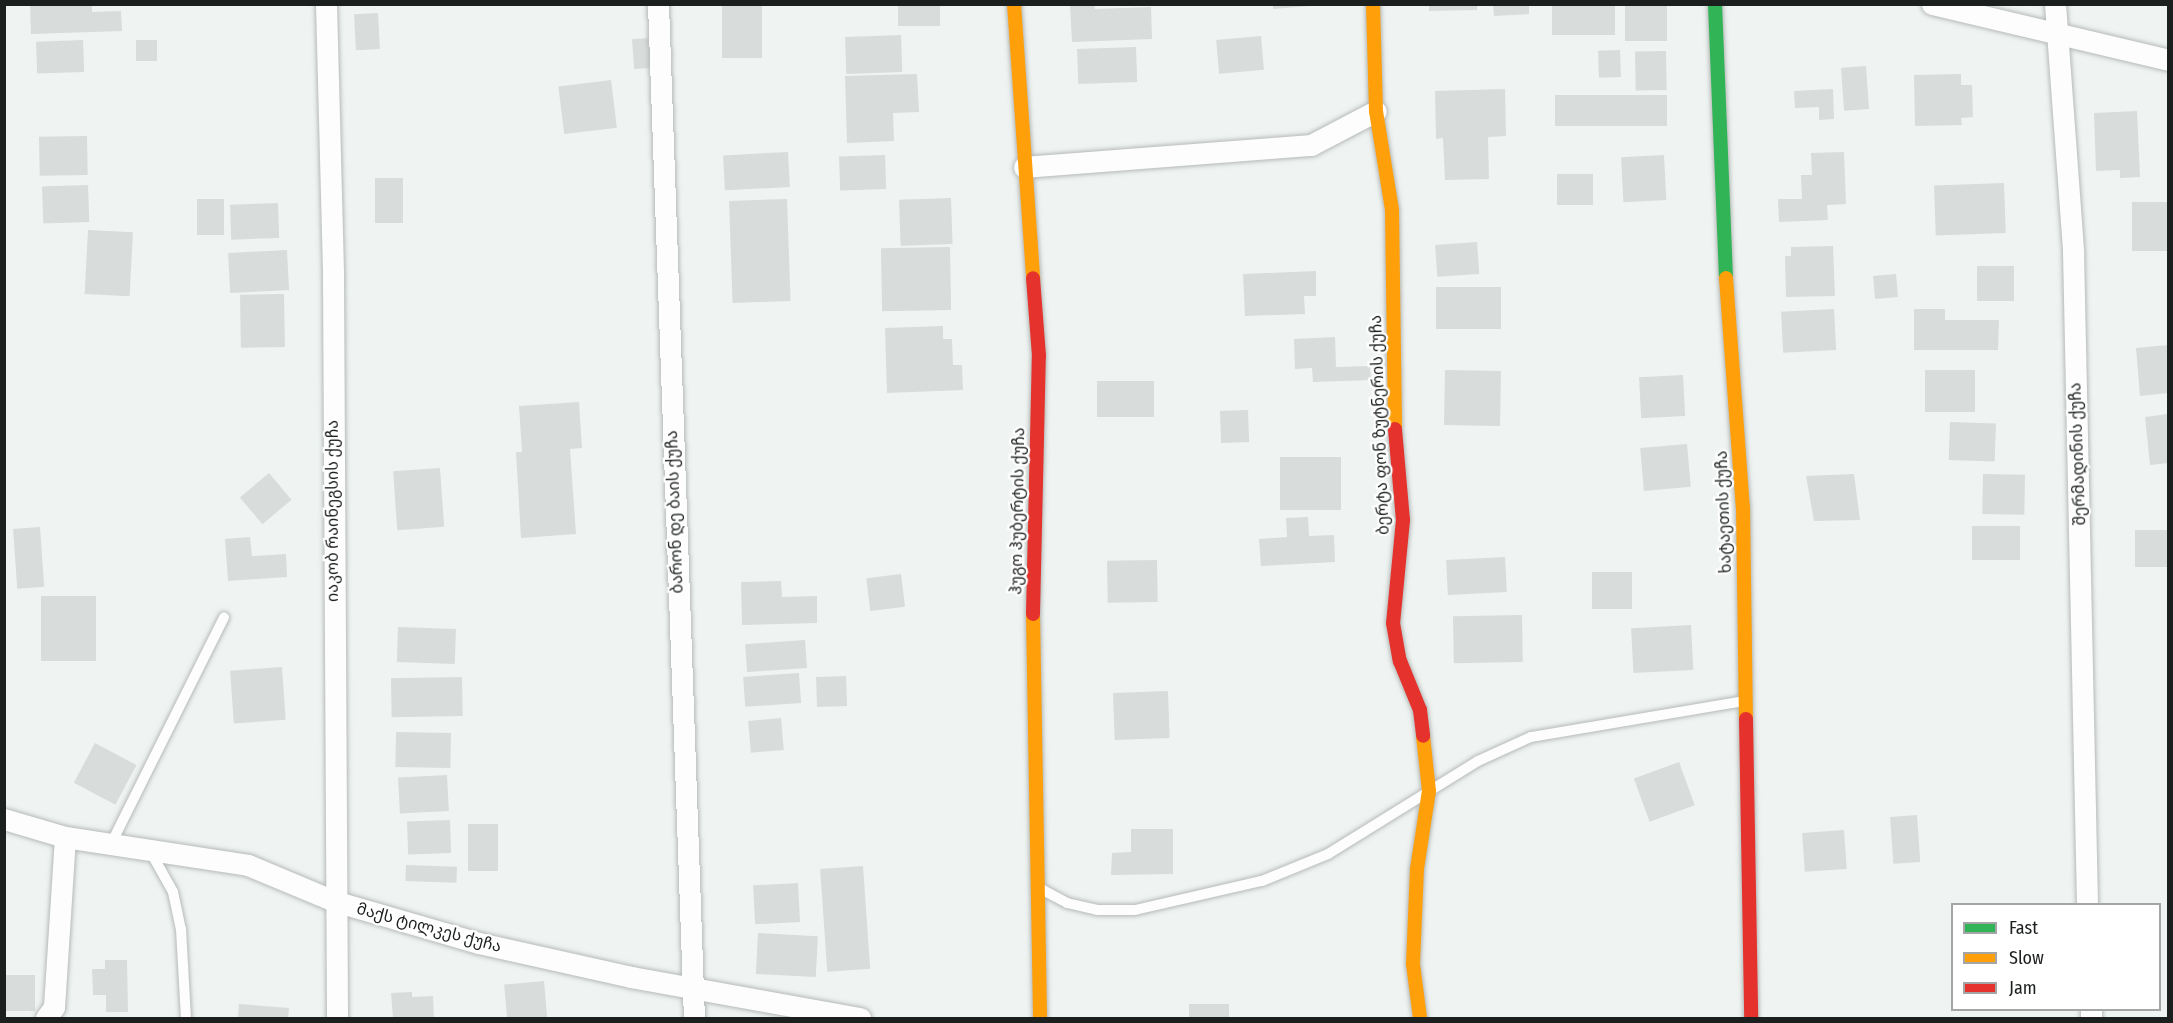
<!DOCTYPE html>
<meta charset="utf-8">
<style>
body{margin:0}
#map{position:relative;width:2173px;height:1023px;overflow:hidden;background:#eff4f2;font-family:"Fira Sans Condensed","Noto Sans Georgian",sans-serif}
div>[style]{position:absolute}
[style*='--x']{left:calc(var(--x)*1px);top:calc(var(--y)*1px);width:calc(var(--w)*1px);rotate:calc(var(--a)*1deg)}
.building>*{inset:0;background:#d8dcdb;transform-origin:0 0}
.roads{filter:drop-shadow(0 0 2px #b6bab8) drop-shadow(0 0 2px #b6bab8)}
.lane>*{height:10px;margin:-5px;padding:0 5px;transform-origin:5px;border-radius:5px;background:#fdfdfd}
.street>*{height:21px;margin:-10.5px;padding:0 10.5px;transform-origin:10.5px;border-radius:10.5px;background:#fdfdfd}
.fast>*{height:14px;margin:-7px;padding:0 7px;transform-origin:7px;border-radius:7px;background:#30b455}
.slow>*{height:14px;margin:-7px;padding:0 7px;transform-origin:7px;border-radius:7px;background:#ff9f0a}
.jam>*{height:14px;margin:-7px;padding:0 7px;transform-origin:7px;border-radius:7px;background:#e5322d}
span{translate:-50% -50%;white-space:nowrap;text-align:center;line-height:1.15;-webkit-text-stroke:4.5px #fff;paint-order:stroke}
.street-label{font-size:16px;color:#1b1f1d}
.frame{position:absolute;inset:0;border:6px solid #1b1f1d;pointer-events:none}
.legend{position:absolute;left:1951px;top:903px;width:210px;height:108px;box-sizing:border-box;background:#fff;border:2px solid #a4a5a5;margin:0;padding:8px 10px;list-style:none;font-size:18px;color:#1b1f1d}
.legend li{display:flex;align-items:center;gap:12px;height:30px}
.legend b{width:30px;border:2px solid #a4a5a5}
</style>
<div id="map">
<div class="building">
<div style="clip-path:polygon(30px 4px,92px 4px,92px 12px,121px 11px,122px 31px,31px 34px)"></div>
<div style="left:722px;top:4px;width:40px;height:54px"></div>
<div style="left:898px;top:4px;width:42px;height:22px"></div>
<div style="clip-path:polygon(1070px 4px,1094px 4px,1095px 9px,1151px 7px,1152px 39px,1072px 42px)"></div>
<div style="clip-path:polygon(1273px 4px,1310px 4px,1310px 6px,1273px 9px)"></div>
<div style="clip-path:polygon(1429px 4px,1477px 4px,1477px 10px,1429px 11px)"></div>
<div style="clip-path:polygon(1493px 4px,1529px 4px,1529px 14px,1494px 16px)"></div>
<div style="left:1552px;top:4px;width:63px;height:31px"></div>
<div style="left:1625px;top:5px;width:42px;height:36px"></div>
<div style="left:378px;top:13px;width:36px;height:24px;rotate:87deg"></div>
<div style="left:901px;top:35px;width:37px;height:56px;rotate:88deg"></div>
<div style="left:1261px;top:36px;width:34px;height:45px;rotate:85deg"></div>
<div style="left:649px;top:38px;width:30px;height:17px;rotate:86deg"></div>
<div style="left:83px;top:40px;width:32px;height:47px;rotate:88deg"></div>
<div style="left:136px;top:40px;width:21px;height:21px"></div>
<div style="left:1136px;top:47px;width:35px;height:59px;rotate:88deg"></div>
<div style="left:1620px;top:50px;width:27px;height:22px;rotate:88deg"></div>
<div style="left:1666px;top:51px;width:39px;height:31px;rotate:89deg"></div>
<div style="left:1866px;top:66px;width:43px;height:25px;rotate:86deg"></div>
<div style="clip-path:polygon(917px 74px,919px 112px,893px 113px,894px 141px,847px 143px,845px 76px)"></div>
<div style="clip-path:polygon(1961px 74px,1961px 85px,1972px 85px,1973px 117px,1961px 118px,1962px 125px,1915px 126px,1914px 75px)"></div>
<div style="left:611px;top:80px;width:48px;height:53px;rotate:83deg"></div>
<div style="clip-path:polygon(1505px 89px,1506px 136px,1488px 137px,1489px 179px,1445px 180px,1443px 138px,1436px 139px,1435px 91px)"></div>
<div style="clip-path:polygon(1833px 89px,1834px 119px,1819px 120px,1819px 107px,1795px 108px,1794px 91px)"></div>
<div style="left:1667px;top:95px;width:31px;height:112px;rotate:90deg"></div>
<div style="clip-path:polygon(2137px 111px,2140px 177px,2120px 178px,2120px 170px,2096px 171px,2094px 113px)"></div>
<div style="left:87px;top:136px;width:39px;height:48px;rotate:89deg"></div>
<div style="left:788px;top:152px;width:35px;height:65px;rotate:87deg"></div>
<div style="clip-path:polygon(1844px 152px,1846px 204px,1827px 205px,1828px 220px,1779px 222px,1778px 199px,1802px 199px,1801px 175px,1812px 175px,1811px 153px)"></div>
<div style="left:885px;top:155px;width:34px;height:46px;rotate:88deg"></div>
<div style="left:1664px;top:155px;width:45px;height:43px;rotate:87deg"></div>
<div style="left:1557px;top:174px;width:36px;height:31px"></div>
<div style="left:375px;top:178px;width:28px;height:45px"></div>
<div style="left:2004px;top:183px;width:50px;height:70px;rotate:88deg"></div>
<div style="left:88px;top:185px;width:37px;height:46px;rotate:88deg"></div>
<div style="left:951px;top:198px;width:46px;height:52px;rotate:88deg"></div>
<div style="left:197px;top:199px;width:27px;height:36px"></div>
<div style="left:787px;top:199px;width:102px;height:58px;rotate:88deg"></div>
<div style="left:2168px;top:202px;width:49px;height:36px;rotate:90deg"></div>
<div style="left:278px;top:203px;width:35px;height:48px;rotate:88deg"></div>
<div style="left:88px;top:230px;width:45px;height:64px;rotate:3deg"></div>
<div style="left:1477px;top:242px;width:32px;height:42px;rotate:86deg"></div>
<div style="clip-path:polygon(1833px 246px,1835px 296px,1786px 297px,1785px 256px,1791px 256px,1791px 247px)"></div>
<div style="left:950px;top:247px;width:63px;height:69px;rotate:89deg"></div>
<div style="left:287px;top:250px;width:40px;height:59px;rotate:87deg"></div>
<div style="left:1977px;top:266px;width:37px;height:35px"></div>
<div style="clip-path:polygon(1316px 271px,1316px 296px,1304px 296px,1305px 314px,1245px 316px,1243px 274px)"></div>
<div style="left:1896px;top:274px;width:23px;height:23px;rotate:85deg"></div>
<div style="left:1436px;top:287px;width:65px;height:42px"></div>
<div style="left:284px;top:294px;width:53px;height:44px;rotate:89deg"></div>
<div style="left:1834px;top:309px;width:41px;height:53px;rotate:87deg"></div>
<div style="clip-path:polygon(1914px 309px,1945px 309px,1945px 320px,1999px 320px,1998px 350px,1914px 350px)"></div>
<div style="clip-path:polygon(943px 326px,943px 339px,952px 339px,953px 365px,962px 365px,963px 390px,887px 393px,885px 328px)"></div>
<div style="clip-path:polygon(1335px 337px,1336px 367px,1370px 366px,1371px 380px,1313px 382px,1312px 368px,1295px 369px,1294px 339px)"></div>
<div style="clip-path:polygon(2168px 345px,2168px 393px,2140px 396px,2136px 348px)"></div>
<div style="left:1445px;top:370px;width:56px;height:55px;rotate:1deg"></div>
<div style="left:1925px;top:370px;width:50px;height:42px"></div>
<div style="left:1683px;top:375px;width:41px;height:44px;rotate:87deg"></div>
<div style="left:1154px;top:381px;width:36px;height:57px;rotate:90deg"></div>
<div style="clip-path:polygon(579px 402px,582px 448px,570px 449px,576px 534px,521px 538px,516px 452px,522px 452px,519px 406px)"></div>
<div style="left:1248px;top:410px;width:32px;height:28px;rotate:88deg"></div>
<div style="clip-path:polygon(2168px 414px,2168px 463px,2150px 465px,2145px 417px)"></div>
<div style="left:1950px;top:422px;width:46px;height:38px;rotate:2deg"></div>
<div style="left:1687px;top:444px;width:43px;height:47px;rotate:85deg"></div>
<div style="left:1280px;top:457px;width:61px;height:53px"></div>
<div style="left:440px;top:468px;width:59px;height:47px;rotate:86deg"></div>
<div style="left:269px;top:473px;width:35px;height:38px;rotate:50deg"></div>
<div style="clip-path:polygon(1854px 474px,1860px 520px,1814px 521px,1806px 476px)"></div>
<div style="left:1983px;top:474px;width:42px;height:40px;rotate:1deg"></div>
<div style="clip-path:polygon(1308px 517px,1309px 536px,1334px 535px,1335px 562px,1261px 566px,1259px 539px,1287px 537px,1286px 518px)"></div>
<div style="left:1972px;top:526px;width:48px;height:34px"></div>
<div style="left:40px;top:527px;width:60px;height:27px;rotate:86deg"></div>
<div style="left:2168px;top:530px;width:37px;height:33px;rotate:90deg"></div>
<div style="clip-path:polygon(250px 537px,252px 556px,286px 554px,287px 577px,228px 581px,225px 539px)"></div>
<div style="left:1505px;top:557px;width:35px;height:59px;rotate:87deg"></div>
<div style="left:1157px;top:560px;width:42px;height:50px;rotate:89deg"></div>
<div style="left:1632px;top:572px;width:37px;height:40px;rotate:90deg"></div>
<div style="left:901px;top:574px;width:33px;height:35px;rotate:83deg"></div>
<div style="clip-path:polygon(781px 581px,782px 597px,817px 596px,817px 623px,742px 625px,741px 582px)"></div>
<div style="left:41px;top:596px;width:55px;height:65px"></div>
<div style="left:1522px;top:615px;width:47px;height:69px;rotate:89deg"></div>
<div style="left:1691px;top:625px;width:45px;height:60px;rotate:87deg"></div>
<div style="left:398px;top:627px;width:58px;height:35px;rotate:2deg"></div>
<div style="left:805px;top:640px;width:28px;height:60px;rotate:86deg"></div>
<div style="left:282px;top:667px;width:53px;height:52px;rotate:86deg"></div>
<div style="left:799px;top:673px;width:30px;height:56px;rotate:86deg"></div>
<div style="left:846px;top:676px;width:30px;height:30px;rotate:88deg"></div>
<div style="left:462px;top:677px;width:39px;height:71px;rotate:89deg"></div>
<div style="left:1168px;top:691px;width:47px;height:55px;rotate:88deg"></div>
<div style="left:781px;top:718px;width:32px;height:33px;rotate:85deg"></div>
<div style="left:396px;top:732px;width:55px;height:35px;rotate:1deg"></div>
<div style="left:95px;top:743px;width:47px;height:45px;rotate:28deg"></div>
<div style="left:1679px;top:762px;width:46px;height:48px;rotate:70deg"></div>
<div style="left:447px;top:775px;width:36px;height:49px;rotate:87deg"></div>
<div style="left:1917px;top:815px;width:47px;height:27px;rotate:86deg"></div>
<div style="left:450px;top:820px;width:33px;height:43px;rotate:88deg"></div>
<div style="left:468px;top:824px;width:30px;height:47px"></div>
<div style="clip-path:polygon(1131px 829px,1173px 829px,1173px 874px,1111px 875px,1112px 853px,1131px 852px)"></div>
<div style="left:1844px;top:830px;width:39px;height:42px;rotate:86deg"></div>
<div style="left:406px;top:865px;width:51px;height:16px;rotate:2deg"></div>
<div style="left:863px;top:866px;width:103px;height:43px;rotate:86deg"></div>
<div style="left:798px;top:883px;width:39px;height:45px;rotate:87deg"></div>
<div style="left:758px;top:933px;width:60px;height:41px;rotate:3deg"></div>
<div style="clip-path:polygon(105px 960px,127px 960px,128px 1012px,106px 1012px,106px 995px,93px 995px,92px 969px,105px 969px)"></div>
<div style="left:4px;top:975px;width:31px;height:36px"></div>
<div style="left:544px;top:981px;width:37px;height:40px;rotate:85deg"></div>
<div style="clip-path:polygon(412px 992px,412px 997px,433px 996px,434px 1018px,393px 1018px,391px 993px)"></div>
<div style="clip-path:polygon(239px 1004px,289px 1008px,288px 1018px,238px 1017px)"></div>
<div style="left:1189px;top:1004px;width:40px;height:14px"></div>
</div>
<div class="roads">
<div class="lane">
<div style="--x:112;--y:842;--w:251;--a:-63.5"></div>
<div style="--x:149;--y:849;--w:49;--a:60.8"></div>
<div style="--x:173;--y:892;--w:38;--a:78"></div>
<div style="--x:181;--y:929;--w:89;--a:86.8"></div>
<div style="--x:1041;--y:889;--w:30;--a:28"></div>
<div style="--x:1067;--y:903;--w:31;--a:13"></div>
<div style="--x:1097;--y:910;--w:38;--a:0"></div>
<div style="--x:1135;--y:910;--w:130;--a:-12.9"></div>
<div style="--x:1262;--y:881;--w:71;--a:-22.2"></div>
<div style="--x:1328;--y:854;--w:176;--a:-31.8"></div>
<div style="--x:1478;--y:761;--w:58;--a:-24.4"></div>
<div style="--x:1531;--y:737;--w:215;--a:-9.6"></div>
</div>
<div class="street">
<div style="--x:326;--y:4;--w:270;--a:88.5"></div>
<div style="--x:333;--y:274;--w:744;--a:89.69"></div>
<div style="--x:658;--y:4;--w:1015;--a:87.97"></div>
<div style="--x:1932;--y:4;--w:243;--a:13.3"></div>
<div style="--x:2055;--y:4;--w:248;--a:85.8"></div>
<div style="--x:2073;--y:251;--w:653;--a:88.77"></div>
<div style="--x:1024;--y:167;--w:288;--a:-4.4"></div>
<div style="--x:1311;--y:145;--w:73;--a:-27.6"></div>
<div style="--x:4;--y:819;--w:64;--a:16.4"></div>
<div style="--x:65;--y:837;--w:185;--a:8.7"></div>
<div style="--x:248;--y:865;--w:93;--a:22.7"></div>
<div style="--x:334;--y:901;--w:151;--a:16.2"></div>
<div style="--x:479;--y:943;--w:156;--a:12.6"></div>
<div style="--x:631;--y:977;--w:233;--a:10.2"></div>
<div style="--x:2091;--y:1010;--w:8;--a:90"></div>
<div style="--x:46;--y:1018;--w:14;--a:-54"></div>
<div style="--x:54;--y:1007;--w:170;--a:-86.3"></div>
</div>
<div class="fast">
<div style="--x:1715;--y:4;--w:274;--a:87.7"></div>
</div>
<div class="slow">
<div style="--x:1014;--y:4;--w:275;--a:86"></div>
<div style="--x:1373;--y:4;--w:107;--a:88.4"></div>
<div style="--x:1376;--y:111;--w:100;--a:80.8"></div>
<div style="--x:1392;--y:210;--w:219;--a:89.2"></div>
<div style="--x:1726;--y:278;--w:230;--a:85.8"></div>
<div style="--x:1743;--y:507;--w:212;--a:89.2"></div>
<div style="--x:1033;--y:614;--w:404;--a:89"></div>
<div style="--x:1420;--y:1018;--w:54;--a:-97.4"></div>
<div style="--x:1413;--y:964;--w:95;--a:-87.6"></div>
<div style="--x:1417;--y:869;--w:79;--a:-81.3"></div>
<div style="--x:1429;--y:791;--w:55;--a:-96.2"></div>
</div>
<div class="jam">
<div style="--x:1395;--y:429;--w:91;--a:85"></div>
<div style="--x:1403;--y:520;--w:103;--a:95.5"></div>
<div style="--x:1393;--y:623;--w:39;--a:80"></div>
<div style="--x:1400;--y:661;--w:53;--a:67.8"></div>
<div style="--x:1420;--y:710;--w:26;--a:83"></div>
<div style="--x:1033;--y:614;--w:258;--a:-88.7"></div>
<div style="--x:1039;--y:356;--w:78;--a:-94.4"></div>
<div style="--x:1746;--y:719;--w:299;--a:89"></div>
</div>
</div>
<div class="street-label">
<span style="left:1380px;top:425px;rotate:-92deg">ბერტა ფონ ზუტნერის ქუჩა</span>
<span style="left:2078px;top:454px;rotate:-92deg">შერმადინის ქუჩა</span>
<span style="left:333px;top:511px;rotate:-90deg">იაკობ რაინეგსის ქუჩა</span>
<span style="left:1018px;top:511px;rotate:-89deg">ჰუგო ჰუბერტის ქუჩა</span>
<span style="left:675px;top:512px;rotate:-92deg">ბარონ დე ბაის ქუჩა</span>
<span style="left:1724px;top:512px;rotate:-92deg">ხატაეთის ქუჩა</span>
<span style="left:429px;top:928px;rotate:15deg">მაქს ტილკეს ქუჩა</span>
</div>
<div class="frame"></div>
<ul class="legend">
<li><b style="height:8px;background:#30b455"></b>Fast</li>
<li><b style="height:8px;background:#ff9f0a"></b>Slow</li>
<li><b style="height:8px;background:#e5322d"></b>Jam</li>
</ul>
</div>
